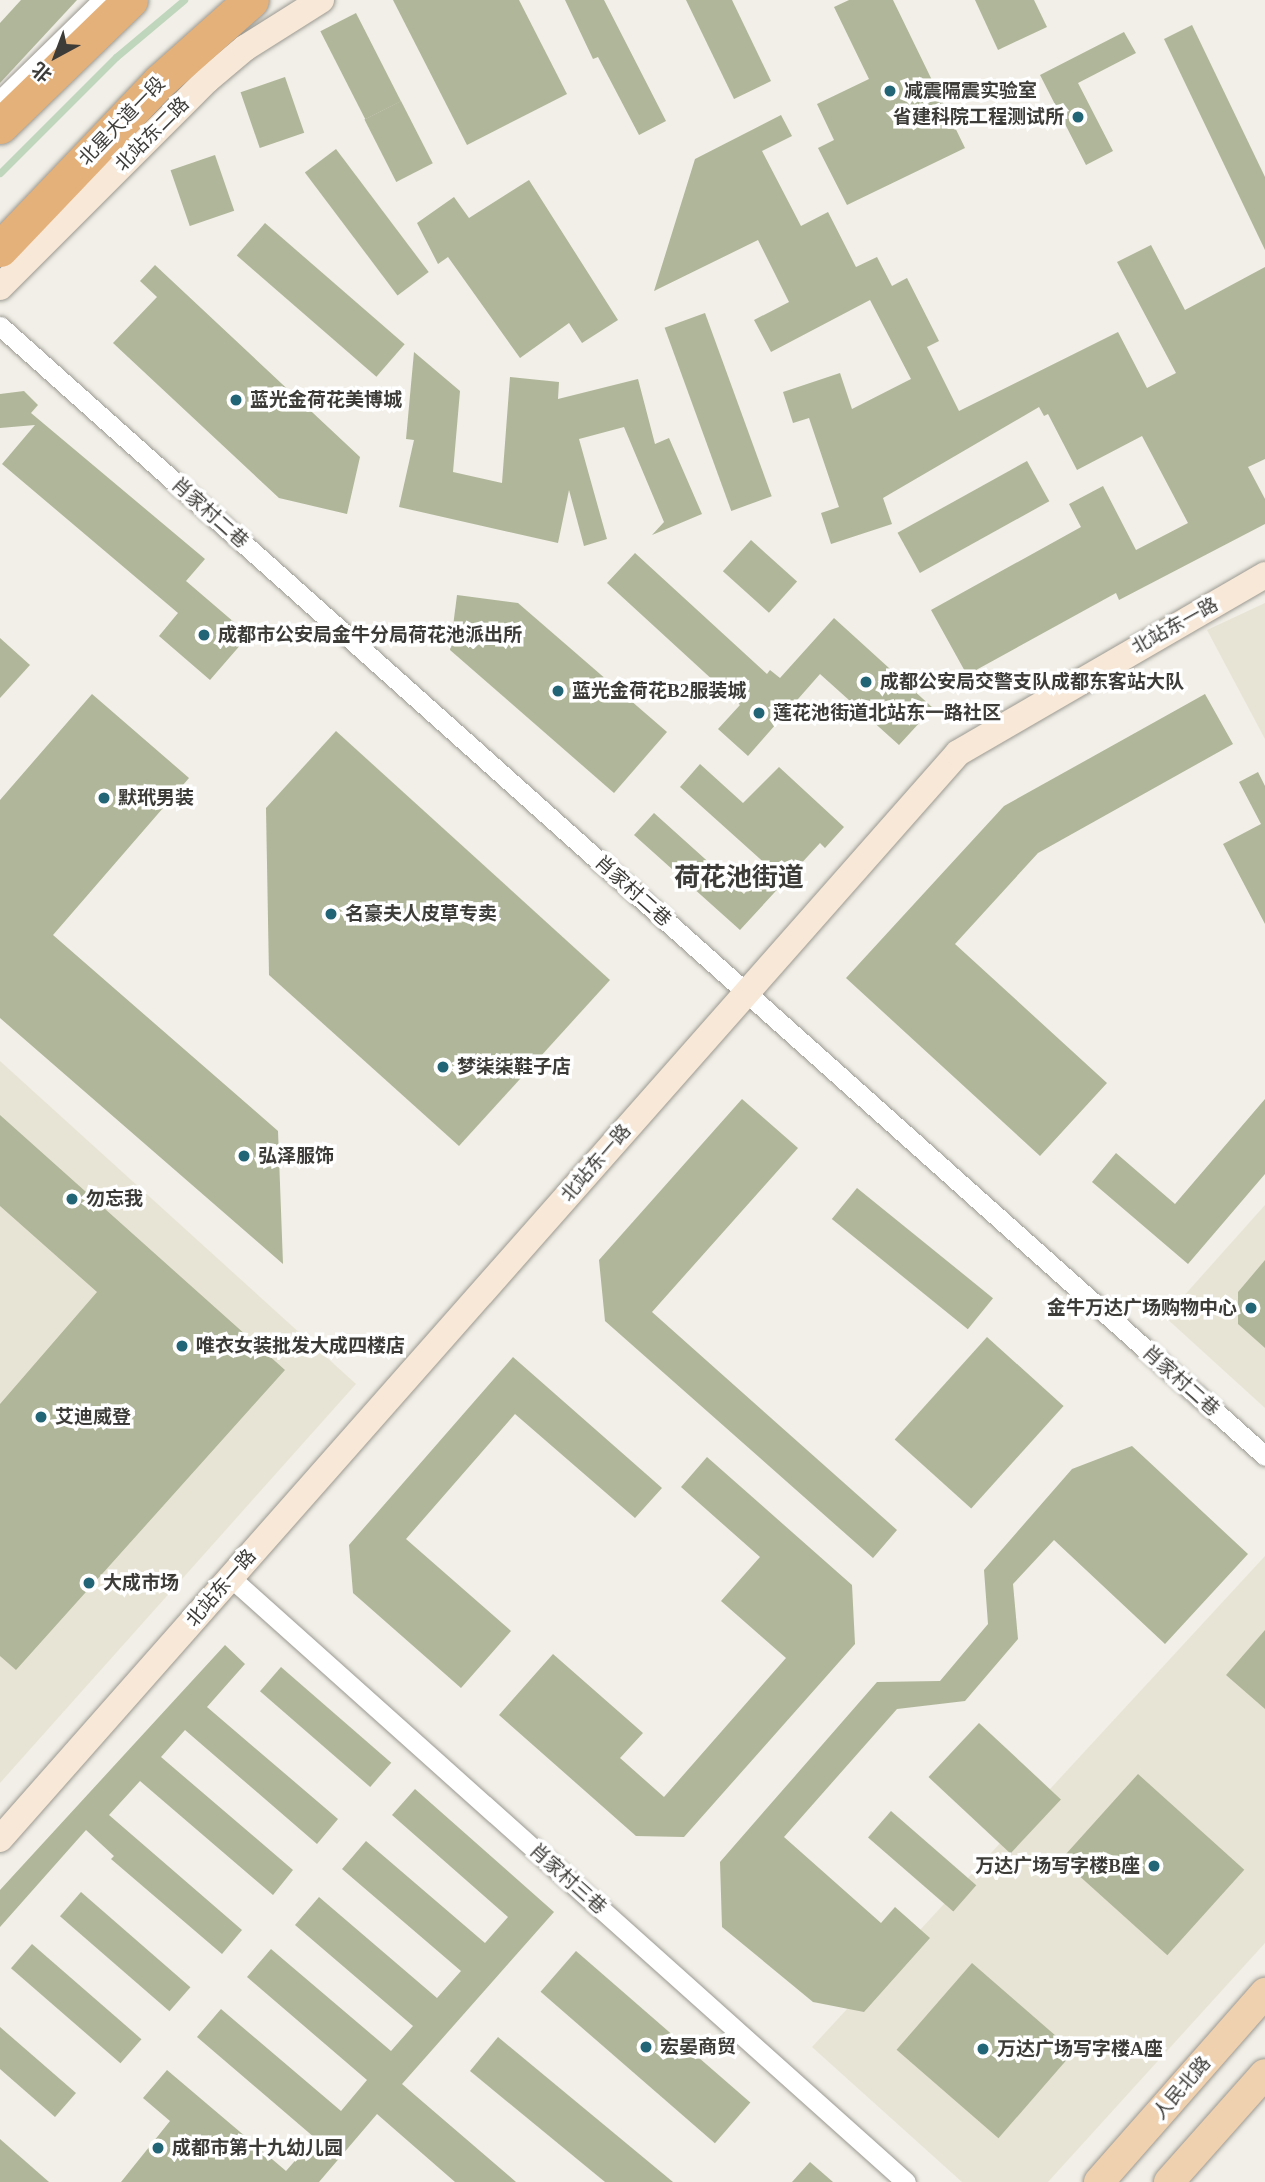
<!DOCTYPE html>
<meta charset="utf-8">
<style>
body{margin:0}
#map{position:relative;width:1265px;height:2182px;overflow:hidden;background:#f1efe7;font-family:"Times New Roman","Noto Sans SC",serif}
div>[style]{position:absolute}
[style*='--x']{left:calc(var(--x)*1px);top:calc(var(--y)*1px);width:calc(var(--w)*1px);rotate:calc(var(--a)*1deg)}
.built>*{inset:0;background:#e8e4d5}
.stream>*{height:7px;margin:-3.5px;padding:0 3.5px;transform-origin:3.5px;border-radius:3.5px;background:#bfd6bd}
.building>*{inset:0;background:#b0b699;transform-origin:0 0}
.roads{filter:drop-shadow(0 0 2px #9b9992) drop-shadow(0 0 2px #9b9992)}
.street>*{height:19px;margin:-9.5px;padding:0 9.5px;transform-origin:9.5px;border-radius:9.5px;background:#fff}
.secondary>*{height:26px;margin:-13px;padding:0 13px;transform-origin:13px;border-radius:13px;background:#f7e8d7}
.primary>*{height:30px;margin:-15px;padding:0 15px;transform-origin:15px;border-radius:15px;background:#efd0af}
.highway>*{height:35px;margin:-17.5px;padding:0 17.5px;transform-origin:17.5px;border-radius:17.5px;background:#e5b17a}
.dots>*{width:19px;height:19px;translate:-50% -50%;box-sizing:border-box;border:4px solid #fff;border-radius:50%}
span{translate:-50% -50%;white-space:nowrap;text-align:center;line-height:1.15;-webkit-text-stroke:7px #fff;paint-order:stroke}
.poi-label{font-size:19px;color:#3d3c39;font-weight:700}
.left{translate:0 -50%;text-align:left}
.right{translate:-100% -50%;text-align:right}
.street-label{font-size:19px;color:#3d3c39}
.district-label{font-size:26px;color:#3d3c39;font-weight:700}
.north{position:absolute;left:21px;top:21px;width:70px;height:70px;-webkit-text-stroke:5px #fff;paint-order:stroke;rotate:221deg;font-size:19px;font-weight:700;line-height:28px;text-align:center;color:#3d3c39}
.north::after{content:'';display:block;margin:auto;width:24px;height:32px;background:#3d3c39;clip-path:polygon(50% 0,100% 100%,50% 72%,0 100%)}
</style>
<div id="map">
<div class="built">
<div style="clip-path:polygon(1265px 603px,1265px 739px,1207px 630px)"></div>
<div style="clip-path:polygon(0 1061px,356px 1384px,0 1783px)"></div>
<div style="clip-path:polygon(1265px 1205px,1265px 1408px,1165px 1317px)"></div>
<div style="clip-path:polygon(1265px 1556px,1265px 1943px,1048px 2182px,962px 2182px,812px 2047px)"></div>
</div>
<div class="stream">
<div style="--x:0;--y:173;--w:164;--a:-45"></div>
<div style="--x:116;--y:57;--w:89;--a:-40"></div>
</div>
<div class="building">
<div style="clip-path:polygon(21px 0,77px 0,0 83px,0 23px)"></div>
<div style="clip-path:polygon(393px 0,519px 0,567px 94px,467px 145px)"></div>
<div style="clip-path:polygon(565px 0,604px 0,666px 121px,639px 135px,598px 57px,593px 59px)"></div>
<div style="clip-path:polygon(686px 0,732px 0,771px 81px,734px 99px)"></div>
<div style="clip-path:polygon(849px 0,893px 0,965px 148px,847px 205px,818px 148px,834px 140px,817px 104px,869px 79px,834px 7px)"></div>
<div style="clip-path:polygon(975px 0,1034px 0,1047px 27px,998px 50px)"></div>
<div style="left:356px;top:13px;width:99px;height:40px;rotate:63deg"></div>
<div style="clip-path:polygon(1192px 25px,1265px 177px,1265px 250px,1164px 39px)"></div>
<div style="clip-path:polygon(1124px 32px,1136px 53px,1078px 83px,1113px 151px,1086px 165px,1040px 75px)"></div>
<div style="left:285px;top:77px;width:59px;height:47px;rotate:71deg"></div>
<div style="left:401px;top:101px;width:70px;height:41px;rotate:63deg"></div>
<div style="clip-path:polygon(781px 115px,792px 136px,762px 151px,801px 226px,828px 212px,856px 267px,877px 257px,892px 286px,907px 278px,939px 341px,927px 347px,959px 411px,1118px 332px,1147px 388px,1176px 373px,1117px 262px,1151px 245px,1185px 310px,1265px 267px,1265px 459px,1248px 467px,1265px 499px,1265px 524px,1119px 600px,1116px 593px,967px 675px,931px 610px,1081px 527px,1069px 504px,1103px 486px,1136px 550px,1188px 523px,1142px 436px,1077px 470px,1048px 414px,1044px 416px,1039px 407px,883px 498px,892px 524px,831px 544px,821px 513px,839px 507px,809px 418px,793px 423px,783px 392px,840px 373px,852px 409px,911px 379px,870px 300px,771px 352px,754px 320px,789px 302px,758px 240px,654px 291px,695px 159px)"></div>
<div style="left:336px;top:149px;width:154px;height:39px;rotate:53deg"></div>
<div style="left:215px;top:155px;width:59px;height:47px;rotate:71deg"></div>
<div style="clip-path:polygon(529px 180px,618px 320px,582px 343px,569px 323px,520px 358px,448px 257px,438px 264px,417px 223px,454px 197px,469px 218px)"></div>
<div style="left:265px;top:223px;width:185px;height:43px;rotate:41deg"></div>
<div style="clip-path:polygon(155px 265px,360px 457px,347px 514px,279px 498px,113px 343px,157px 297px,140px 281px)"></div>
<div style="left:705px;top:313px;width:195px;height:43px;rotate:70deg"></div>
<div style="clip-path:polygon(414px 352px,460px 391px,453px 472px,502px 483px,510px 377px,559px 382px,558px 399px,638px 379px,655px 444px,669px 438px,702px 514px,652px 535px,664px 522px,624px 427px,579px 439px,607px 539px,584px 546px,569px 490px,558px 543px,399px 507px,414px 440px,406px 439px)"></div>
<div style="clip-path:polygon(24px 391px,38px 405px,31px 413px,205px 559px,186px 581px,249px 635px,210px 680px,159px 636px,178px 613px,2px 464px,35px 425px,0 428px,0 394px)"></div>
<div style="left:1027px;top:461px;width:46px;height:148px;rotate:61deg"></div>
<div style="left:751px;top:540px;width:62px;height:42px;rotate:42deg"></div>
<div style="clip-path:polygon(635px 553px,767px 674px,770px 670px,780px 678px,834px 618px,933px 708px,899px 745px,820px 674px,748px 756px,718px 729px,740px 705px,607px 583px)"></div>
<div style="clip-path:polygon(457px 595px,518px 603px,667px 732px,614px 793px,450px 650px)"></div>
<div style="clip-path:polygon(0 638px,30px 665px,0 698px)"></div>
<div style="clip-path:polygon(92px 694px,189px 778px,53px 935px,278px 1131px,283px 1264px,0 1018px,0 800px)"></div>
<div style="clip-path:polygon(1205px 694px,1233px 744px,1038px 853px,955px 944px,1107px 1083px,1040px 1156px,846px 978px,1004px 806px)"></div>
<div style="clip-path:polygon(336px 731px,610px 980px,459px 1146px,269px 975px,266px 808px)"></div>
<div style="clip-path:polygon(700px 764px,743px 803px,779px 767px,844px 827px,825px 848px,820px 843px,740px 930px,634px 835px,654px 813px,744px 894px,768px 866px,680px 787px)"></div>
<div style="clip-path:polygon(1258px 772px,1265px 786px,1265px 924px,1223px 844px,1261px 824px,1239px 782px)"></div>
<div style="clip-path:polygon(742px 1099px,798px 1148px,652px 1312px,897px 1530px,873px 1558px,605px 1321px,599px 1260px)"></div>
<div style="clip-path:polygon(1265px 1099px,1265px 1174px,1188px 1264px,1092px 1182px,1116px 1153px,1175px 1204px)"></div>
<div style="clip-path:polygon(0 1115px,285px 1370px,16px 1670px,0 1656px,0 1404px,97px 1292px,0 1206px)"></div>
<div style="left:857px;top:1188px;width:175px;height:40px;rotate:39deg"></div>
<div style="clip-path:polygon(1265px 1260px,1265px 1348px,1238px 1324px,1238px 1292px)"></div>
<div style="left:987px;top:1337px;width:103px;height:138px;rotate:42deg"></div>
<div style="clip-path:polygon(513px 1357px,662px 1488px,635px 1518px,515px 1414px,406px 1539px,511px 1631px,461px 1688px,353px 1593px,349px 1545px)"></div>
<div style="clip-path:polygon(1132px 1446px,1248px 1554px,1165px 1644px,1054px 1540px,1013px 1584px,1018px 1639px,965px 1701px,897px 1709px,784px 1837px,881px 1923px,895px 1907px,930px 1938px,864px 2012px,813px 2002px,722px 1927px,720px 1862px,877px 1682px,940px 1681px,988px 1624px,984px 1570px,1072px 1469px)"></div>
<div style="clip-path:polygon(707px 1457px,852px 1585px,855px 1644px,684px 1837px,636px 1836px,499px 1715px,553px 1654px,643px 1733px,620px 1758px,664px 1797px,786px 1658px,721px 1601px,760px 1557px,681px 1487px)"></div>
<div style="clip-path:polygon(1265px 1630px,1265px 1709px,1226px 1675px)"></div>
<div style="clip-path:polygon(225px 1645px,245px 1664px,207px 1707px,338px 1819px,317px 1844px,185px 1730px,161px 1757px,293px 1870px,273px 1895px,140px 1781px,109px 1815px,242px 1930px,222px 1954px,111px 1859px,114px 1856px,86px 1830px,0 1927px,0 1890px)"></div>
<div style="left:281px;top:1667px;width:146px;height:32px;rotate:41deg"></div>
<div style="left:979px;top:1723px;width:112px;height:74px;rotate:43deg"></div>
<div style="left:1138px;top:1774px;width:143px;height:115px;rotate:42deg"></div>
<div style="clip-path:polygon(415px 1789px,554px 1912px,402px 2084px,516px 2182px,455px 2182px,377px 2114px,319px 2182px,121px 2182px,170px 2121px,143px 2098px,167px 2070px,286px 2171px,315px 2138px,197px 2037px,221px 2009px,341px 2111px,367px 2080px,247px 1977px,271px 1949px,391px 2051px,413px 2026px,295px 1925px,319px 1897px,437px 1998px,461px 1971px,342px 1869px,366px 1841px,485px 1943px,508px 1917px,392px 1815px)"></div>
<div style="left:891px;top:1811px;width:113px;height:35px;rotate:41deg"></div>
<div style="left:81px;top:1892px;width:145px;height:32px;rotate:41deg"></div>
<div style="left:32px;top:1944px;width:145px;height:32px;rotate:41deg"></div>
<div style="left:576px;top:1951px;width:231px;height:54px;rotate:41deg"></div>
<div style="left:972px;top:1963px;width:135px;height:115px;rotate:41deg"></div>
<div style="clip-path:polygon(0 2027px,76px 2093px,55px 2117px,0 2069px)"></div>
<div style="clip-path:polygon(498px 2037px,673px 2182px,605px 2182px,470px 2071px)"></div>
<div style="clip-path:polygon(0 2139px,49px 2182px,0 2182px)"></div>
<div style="clip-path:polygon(810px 2162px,833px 2182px,792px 2182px)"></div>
</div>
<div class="roads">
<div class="street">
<div style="--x:0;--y:100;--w:143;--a:-44.4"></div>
<div style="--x:0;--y:326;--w:1696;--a:41.77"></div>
<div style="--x:230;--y:1577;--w:907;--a:41.83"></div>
</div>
<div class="secondary">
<div style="--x:0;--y:287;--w:293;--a:-45"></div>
<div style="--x:207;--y:80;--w:50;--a:-40.1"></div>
<div style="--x:245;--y:48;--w:90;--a:-32.3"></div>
<div style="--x:0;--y:1839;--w:1448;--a:-48.58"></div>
<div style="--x:958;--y:753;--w:355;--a:-30.1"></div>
</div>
<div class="primary">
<div style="--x:1099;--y:2182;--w:252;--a:-48.7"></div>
<div style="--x:1169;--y:2182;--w:144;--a:-48.4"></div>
</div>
<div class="highway">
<div style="--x:0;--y:126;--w:181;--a:-44.1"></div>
<div style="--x:0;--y:249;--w:231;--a:-46.4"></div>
<div style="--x:159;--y:82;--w:123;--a:-41.7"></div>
</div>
</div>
<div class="dots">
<div style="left:890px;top:91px;background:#226577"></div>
<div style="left:1078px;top:117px;background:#226577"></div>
<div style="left:236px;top:400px;background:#226577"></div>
<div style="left:204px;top:635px;background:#226577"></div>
<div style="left:866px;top:682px;background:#226577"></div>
<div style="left:558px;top:691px;background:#226577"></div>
<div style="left:759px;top:713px;background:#226577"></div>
<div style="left:104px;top:798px;background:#226577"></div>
<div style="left:331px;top:914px;background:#226577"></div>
<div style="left:443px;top:1067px;background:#226577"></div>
<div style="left:244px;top:1156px;background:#226577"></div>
<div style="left:72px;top:1199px;background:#226577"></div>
<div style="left:1251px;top:1308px;background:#226577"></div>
<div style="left:182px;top:1346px;background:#226577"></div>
<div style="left:41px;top:1417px;background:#226577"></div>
<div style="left:89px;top:1583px;background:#226577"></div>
<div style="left:1154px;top:1866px;background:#226577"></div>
<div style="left:646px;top:2047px;background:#226577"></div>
<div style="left:983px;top:2049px;background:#226577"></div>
<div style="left:158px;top:2148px;background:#226577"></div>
</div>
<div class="poi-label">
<span class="left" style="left:904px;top:91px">减震隔震实验室</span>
<span class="right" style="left:1064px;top:117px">省建科院工程测试所</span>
<span class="left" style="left:250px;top:400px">蓝光金荷花美博城</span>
<span class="left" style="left:218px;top:635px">成都市公安局金牛分局荷花池派出所</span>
<span class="left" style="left:880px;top:682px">成都公安局交警支队成都东客站大队</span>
<span class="left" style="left:572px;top:691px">蓝光金荷花B2服装城</span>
<span class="left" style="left:773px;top:713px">莲花池街道北站东一路社区</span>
<span class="left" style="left:118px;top:798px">默玳男装</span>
<span class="left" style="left:345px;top:914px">名豪夫人皮草专卖</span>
<span class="left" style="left:457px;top:1067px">梦柒柒鞋子店</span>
<span class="left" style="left:258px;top:1156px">弘泽服饰</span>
<span class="left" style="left:86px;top:1199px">勿忘我</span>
<span class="right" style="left:1237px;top:1308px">金牛万达广场购物中心</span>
<span class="left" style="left:196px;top:1346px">唯衣女装批发大成四楼店</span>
<span class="left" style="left:55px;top:1417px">艾迪威登</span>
<span class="left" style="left:103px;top:1583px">大成市场</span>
<span class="right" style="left:1140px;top:1866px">万达广场写字楼B座</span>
<span class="left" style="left:660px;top:2047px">宏晏商贸</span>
<span class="left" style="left:997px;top:2049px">万达广场写字楼A座</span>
<span class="left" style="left:172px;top:2148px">成都市第十九幼儿园</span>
</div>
<div class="street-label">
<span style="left:122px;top:121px;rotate:-46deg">北星大道一段</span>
<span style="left:152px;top:134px;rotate:-45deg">北站东二路</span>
<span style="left:210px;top:513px;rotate:42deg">肖家村二巷</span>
<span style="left:1175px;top:626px;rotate:-29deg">北站东一路</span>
<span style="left:633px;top:891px;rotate:42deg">肖家村二巷</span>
<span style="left:596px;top:1163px;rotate:-49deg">北站东一路</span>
<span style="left:1181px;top:1381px;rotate:42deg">肖家村二巷</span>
<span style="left:221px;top:1588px;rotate:-49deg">北站东一路</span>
<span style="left:568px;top:1879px;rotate:42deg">肖家村三巷</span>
<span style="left:1182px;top:2088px;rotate:-49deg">人民北路</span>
</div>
<div class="district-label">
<span style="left:739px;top:878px">荷花池街道</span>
</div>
<div class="north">北</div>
</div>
